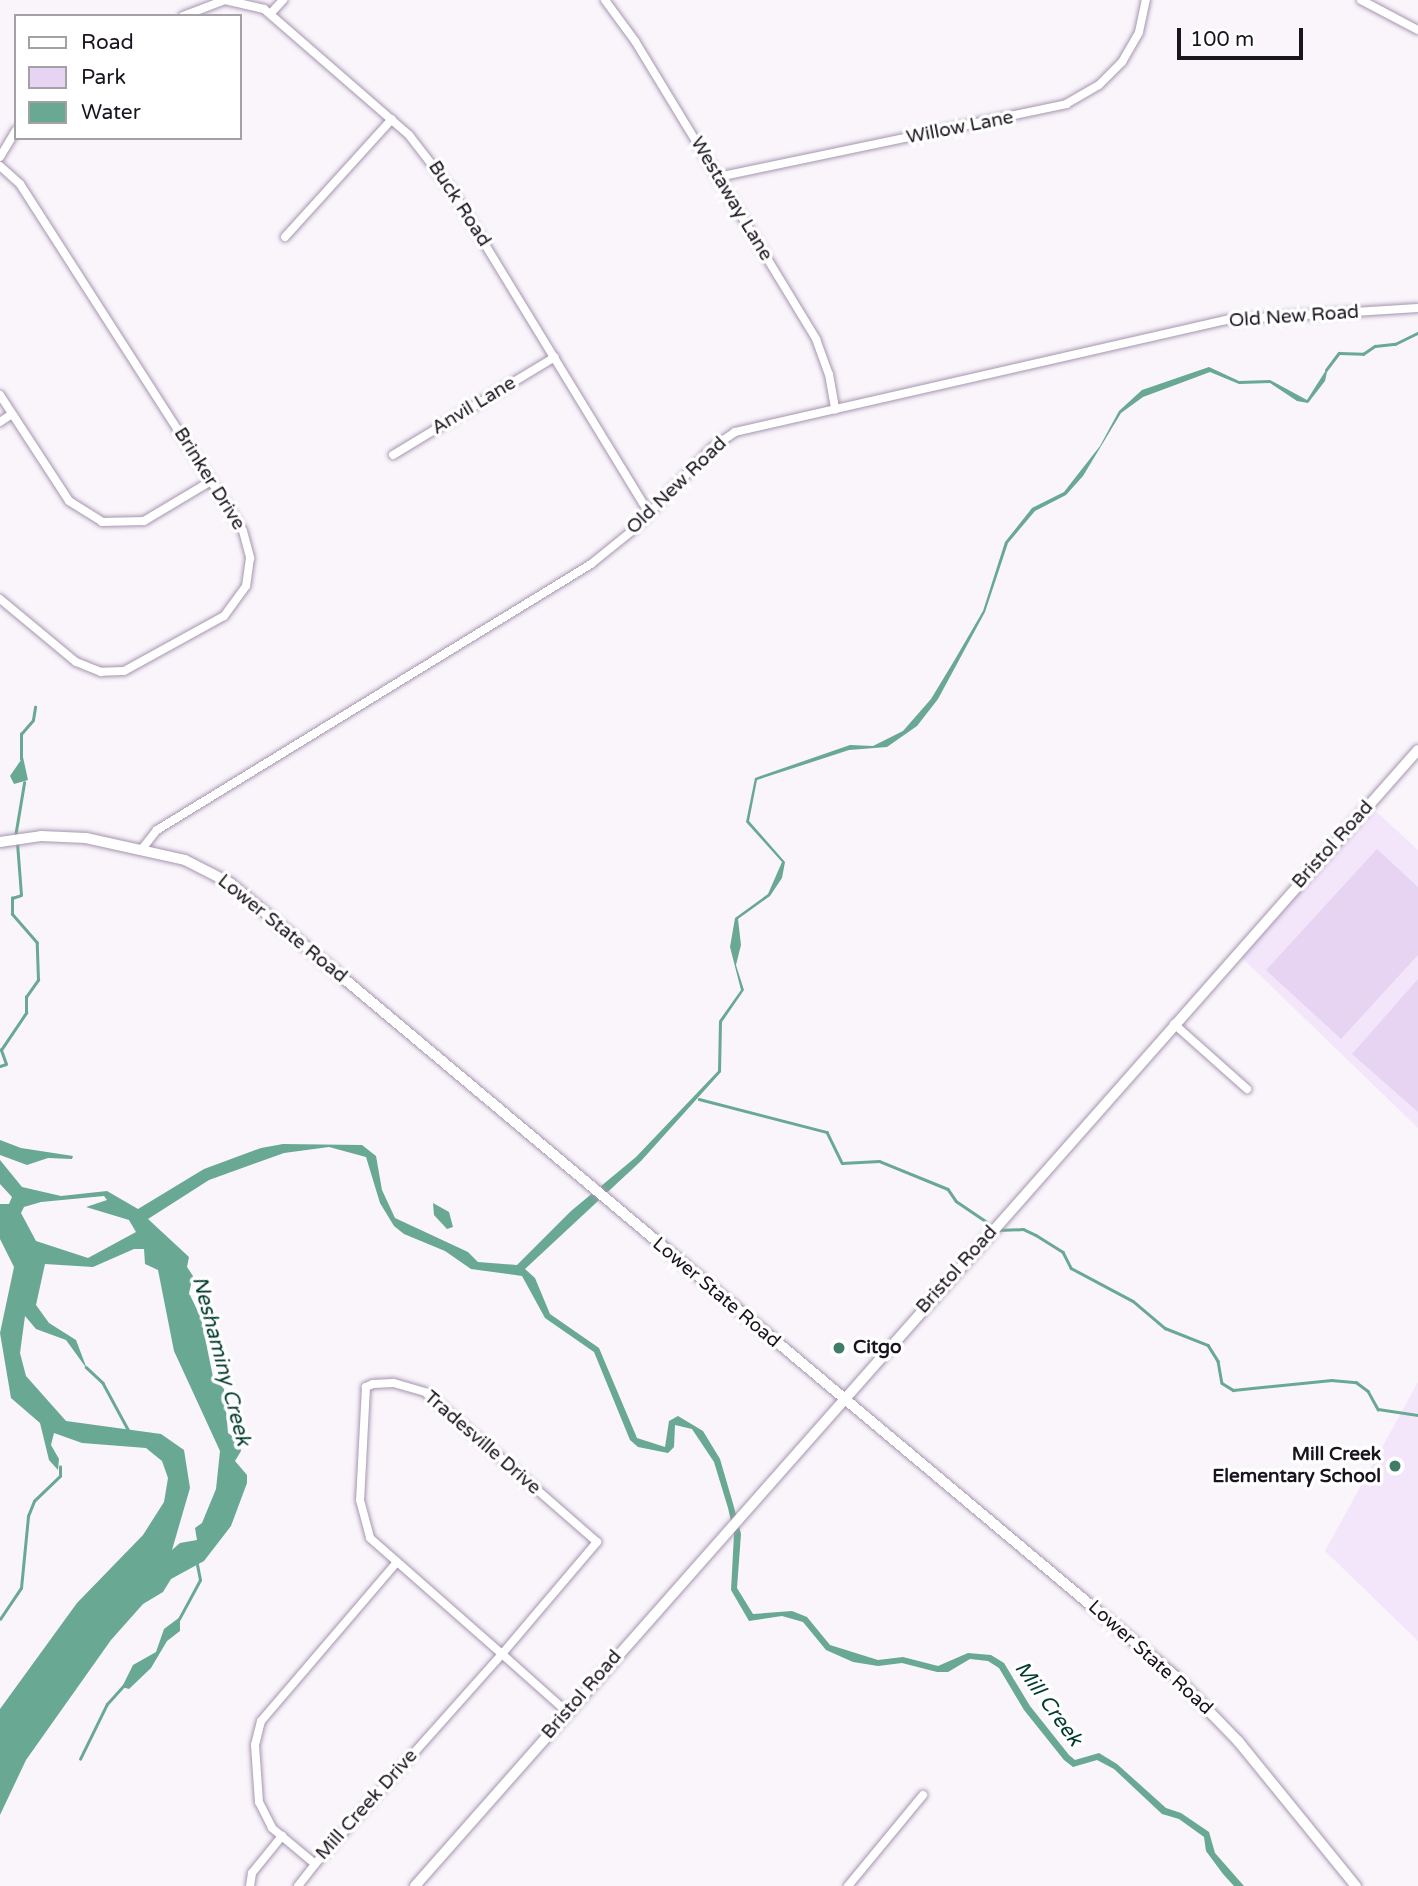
<!DOCTYPE html>
<style>
body{margin:0}
#map{position:relative;width:1418px;height:1886px;overflow:hidden;background:#f9f5fb;font-family:"Varela Round",sans-serif}
div>[style]{position:absolute}
[style*='--x']{left:calc(var(--x)*1px);top:calc(var(--y)*1px);width:calc(var(--w)*1px);rotate:calc(var(--a)*1deg)}
.built>*{inset:0;background:#f3e6fb}
.green>*{inset:0;background:#e7d4f2}
.water>*{inset:0;background:#69a892}
.stream>*{height:2.5px;margin:-1.25px;padding:0 1.25px;transform-origin:1.25px;border-radius:1.25px;background:#69a892}
.roads{filter:drop-shadow(0 0 2px #a695b0) drop-shadow(0 0 2px #a695b0)}
.street>*{height:8px;margin:-4px;padding:0 4px;transform-origin:4px;border-radius:4px;background:#fff}
.secondary>*{height:10px;margin:-5px;padding:0 5px;transform-origin:5px;border-radius:5px;background:#fff}
.dots>*{width:19px;height:19px;translate:-50% -50%;box-sizing:border-box;border:4px solid #fff;border-radius:50%}
span{translate:-50% -50%;white-space:nowrap;text-align:center;line-height:1.15;-webkit-text-stroke:7px #fff;paint-order:stroke}
.street-label{font-size:19px;color:#1a141e}
.poi-label{font-size:19px;color:#1a141e;font-weight:700}
.left{translate:0 -50%;text-align:left}
.right{translate:-100% -50%;text-align:right}
.water-label{font-size:21px;color:#003a2c;font-style:italic}
.legend{position:absolute;left:14px;top:14px;width:228px;height:126px;box-sizing:border-box;background:#fff;border:2px solid #a3a1a5;margin:0;padding:9px 12px;list-style:none;font-size:21px;color:#1a141e}
.legend li{display:flex;align-items:center;gap:14px;height:35px}
.legend b{width:35px;border:2px solid #a3a1a5}
.scale{position:absolute;left:1177px;top:28px;width:126px;height:32px;box-sizing:border-box;border:4px solid #1a141e;border-top:0;padding-left:9px;font-size:21px;line-height:24px;white-space:nowrap;color:#1a141e;-webkit-text-stroke:5px #fff;paint-order:stroke}
</style>
<div id="map">
<div class="built">
<div style="clip-path:polygon(1369px 805px,1418px 850px,1418px 1128px,1237px 953px)"></div>
<div style="clip-path:polygon(1418px 1382px,1418px 1641px,1325px 1551px)"></div>
</div>
<div class="green">
<div style="clip-path:polygon(1377px 849px,1418px 887px,1418px 955px,1341px 1039px,1266px 970px)"></div>
<div style="clip-path:polygon(1418px 979px,1418px 1112px,1352px 1054px)"></div>
</div>
<div class="water">
<div style="clip-path:polygon(evenodd,1209px 367px,1239px 381px,1270px 380px,1307px 400px,1328px 367px,1325px 381px,1308px 403px,1297px 401px,1270px 383px,1239px 384px,1210px 372px,1143px 397px,1121px 413px,1083px 476px,1066px 495px,1035px 511px,1008px 543px,985px 612px,938px 699px,917px 726px,887px 747px,849px 750px,757px 780px,749px 821px,785px 862px,782px 878px,770px 896px,738px 919px,741px 945px,736px 965px,744px 990px,722px 1022px,721px 1072px,641px 1161px,525px 1269px,535px 1278px,550px 1314px,599px 1348px,637px 1438px,665px 1447px,669px 1421px,678px 1416px,703px 1431px,720px 1459px,734px 1507px,741px 1534px,737px 1588px,753px 1614px,792px 1611px,807px 1617px,830px 1645px,878px 1660px,903px 1657px,938px 1666px,968px 1653px,991px 1655px,1004px 1663px,1030px 1706px,1069px 1755px,1075px 1760px,1099px 1753px,1117px 1764px,1166px 1808px,1181px 1813px,1209px 1832px,1215px 1853px,1244px 1886px,1234px 1886px,1223px 1874px,1206px 1851px,1204px 1837px,1179px 1819px,1162px 1814px,1114px 1769px,1097px 1760px,1073px 1767px,1064px 1760px,1024px 1710px,999px 1668px,988px 1661px,970px 1659px,948px 1672px,937px 1672px,902px 1663px,878px 1666px,853px 1662px,826px 1650px,803px 1622px,782px 1616px,749px 1621px,731px 1590px,734px 1534px,728px 1508px,714px 1462px,692px 1429px,675px 1425px,674px 1447px,668px 1453px,638px 1447px,630px 1440px,594px 1352px,545px 1318px,522px 1276px,471px 1269px,445px 1251px,404px 1234px,394px 1226px,380px 1203px,366px 1157px,329px 1147px,284px 1153px,209px 1180px,148px 1219px,189px 1257px,187px 1267px,193px 1276px,189px 1293px,201px 1318px,213px 1377px,224px 1389px,228px 1433px,240px 1442px,241px 1451px,235px 1461px,247px 1475px,247px 1483px,231px 1526px,204px 1561px,171px 1579px,163px 1592px,143px 1604px,111px 1640px,26px 1760px,0 1815px,0 1709px,77px 1603px,143px 1535px,164px 1502px,168px 1478px,162px 1461px,146px 1448px,82px 1443px,54px 1433px,51px 1445px,59px 1459px,58px 1470px,49px 1460px,40px 1423px,11px 1398px,0 1333px,14px 1267px,0 1239px,0 1204px,9px 1204px,12px 1197px,0 1184px,0 1160px,22px 1187px,61px 1196px,107px 1191px,138px 1209px,204px 1169px,261px 1148px,283px 1144px,362px 1145px,376px 1156px,382px 1190px,395px 1218px,468px 1252px,478px 1262px,517px 1265px,571px 1211px,636px 1157px,718px 1071px,719px 1021px,741px 990px,730px 947px,735px 918px,768px 894px,782px 862px,746px 822px,755px 778px,850px 745px,873px 746px,903px 731px,931px 699px,954px 661px,983px 611px,1005px 542px,1032px 508px,1064px 492px,1100px 446px,1119px 411px,1142px 390px,1209px 367px,104px 1196px,107px 1200px,86px 1207px,129px 1220px,136px 1232px,88px 1258px,36px 1241px,21px 1213px,24px 1207px,41px 1202px,104px 1196px,1209px 367px,134px 1249px,144px 1249px,145px 1264px,158px 1270px,174px 1351px,220px 1451px,216px 1489px,202px 1523px,195px 1528px,197px 1540px,180px 1543px,172px 1550px,190px 1488px,184px 1450px,161px 1434px,66px 1421px,26px 1376px,20px 1353px,25px 1316px,36px 1329px,66px 1340px,87px 1369px,76px 1340px,49px 1323px,36px 1305px,45px 1264px,93px 1267px,134px 1249px)"></div>
<div style="clip-path:polygon(23px 757px,28px 780px,14px 784px,10px 776px)"></div>
<div style="clip-path:polygon(0 1140px,21px 1148px,73px 1156px,72px 1159px,48px 1158px,27px 1165px,0 1155px)"></div>
<div style="clip-path:polygon(433px 1203px,449px 1212px,453px 1227px,447px 1229px,434px 1215px)"></div>
<div style="clip-path:polygon(180px 1617px,180px 1631px,167px 1641px,151px 1668px,129px 1689px,122px 1687px,133px 1665px,156px 1652px,164px 1629px)"></div>
</div>
<div class="stream">
<div style="--x:1326;--y:370;--w:21;--a:-53"></div>
<div style="--x:1339;--y:353;--w:24;--a:2"></div>
<div style="--x:1363;--y:354;--w:14;--a:-34"></div>
<div style="--x:1375;--y:346;--w:20;--a:-6"></div>
<div style="--x:1395;--y:344;--w:25;--a:-26"></div>
<div style="--x:21;--y:759;--w:25;--a:-90"></div>
<div style="--x:21;--y:734;--w:18;--a:-49"></div>
<div style="--x:33;--y:720;--w:13;--a:-81"></div>
<div style="--x:15;--y:837;--w:55;--a:-80.5"></div>
<div style="--x:0;--y:1066;--w:6;--a:-18"></div>
<div style="--x:6;--y:1064;--w:15;--a:-110"></div>
<div style="--x:1;--y:1050;--w:45;--a:-56"></div>
<div style="--x:26;--y:1013;--w:16;--a:-90"></div>
<div style="--x:26;--y:997;--w:21;--a:-55"></div>
<div style="--x:38;--y:980;--w:37;--a:-92"></div>
<div style="--x:37;--y:943;--w:38;--a:-131"></div>
<div style="--x:12;--y:914;--w:16;--a:-90"></div>
<div style="--x:12;--y:898;--w:9;--a:-18"></div>
<div style="--x:21;--y:895;--w:52;--a:-94.4"></div>
<div style="--x:699;--y:1099;--w:132;--a:14.5"></div>
<div style="--x:827;--y:1132;--w:34;--a:64"></div>
<div style="--x:842;--y:1163;--w:37;--a:-3"></div>
<div style="--x:879;--y:1161;--w:74;--a:22.1"></div>
<div style="--x:948;--y:1189;--w:14;--a:56"></div>
<div style="--x:956;--y:1201;--w:45;--a:34"></div>
<div style="--x:998;--y:1230;--w:25;--a:-2"></div>
<div style="--x:1023;--y:1229;--w:14;--a:25"></div>
<div style="--x:1036;--y:1235;--w:32;--a:32"></div>
<div style="--x:1063;--y:1252;--w:18;--a:63"></div>
<div style="--x:1071;--y:1268;--w:70;--a:28"></div>
<div style="--x:1133;--y:1301;--w:42;--a:40.2"></div>
<div style="--x:1165;--y:1328;--w:46;--a:21.6"></div>
<div style="--x:1208;--y:1345;--w:19;--a:58"></div>
<div style="--x:1218;--y:1361;--w:22;--a:80"></div>
<div style="--x:1222;--y:1383;--w:13;--a:32"></div>
<div style="--x:1233;--y:1390;--w:99;--a:-5.8"></div>
<div style="--x:1331;--y:1380;--w:25;--a:5"></div>
<div style="--x:1356;--y:1382;--w:15;--a:37"></div>
<div style="--x:1368;--y:1391;--w:21;--a:61"></div>
<div style="--x:1378;--y:1409;--w:40;--a:8.5"></div>
<div style="--x:86;--y:1367;--w:23;--a:43"></div>
<div style="--x:103;--y:1383;--w:57;--a:61.6"></div>
<div style="--x:0;--y:1619;--w:37;--a:-56"></div>
<div style="--x:21;--y:1588;--w:72;--a:-84.4"></div>
<div style="--x:28;--y:1516;--w:16;--a:-68"></div>
<div style="--x:34;--y:1501;--w:36;--a:-44"></div>
<div style="--x:60;--y:1476;--w:9;--a:-90"></div>
<div style="--x:179;--y:1619;--w:44;--a:-61.7"></div>
<div style="--x:200;--y:1580;--w:15;--a:-101"></div>
<div style="--x:80;--y:1759;--w:61;--a:-63.9"></div>
<div style="--x:107;--y:1704;--w:25;--a:-48"></div>
</div>
<div class="roads">
<div class="street">
<div style="--x:605;--y:0;--w:51;--a:53.8"></div>
<div style="--x:635;--y:41;--w:349;--a:58.7"></div>
<div style="--x:816;--y:339;--w:37;--a:70"></div>
<div style="--x:829;--y:374;--w:36;--a:80"></div>
<div style="--x:1361;--y:0;--w:64;--a:27.8"></div>
<div style="--x:271;--y:13;--w:18;--a:-47"></div>
<div style="--x:183;--y:16;--w:45;--a:-20.9"></div>
<div style="--x:225;--y:0;--w:40;--a:13"></div>
<div style="--x:264;--y:9;--w:192;--a:41"></div>
<div style="--x:409;--y:135;--w:72;--a:52.3"></div>
<div style="--x:453;--y:192;--w:376;--a:58.6"></div>
<div style="--x:0;--y:157;--w:31;--a:-59"></div>
<div style="--x:0;--y:166;--w:27;--a:42"></div>
<div style="--x:20;--y:184;--w:353;--a:57.3"></div>
<div style="--x:211;--y:481;--w:59;--a:57.4"></div>
<div style="--x:243;--y:531;--w:28;--a:75"></div>
<div style="--x:250;--y:558;--w:28;--a:98"></div>
<div style="--x:246;--y:586;--w:37;--a:126"></div>
<div style="--x:224;--y:616;--w:114;--a:151.2"></div>
<div style="--x:124;--y:671;--w:23;--a:178"></div>
<div style="--x:101;--y:672;--w:27;--a:-158"></div>
<div style="--x:76;--y:662;--w:99;--a:-140.3"></div>
<div style="--x:718;--y:177;--w:356;--a:-11.8"></div>
<div style="--x:1066;--y:104;--w:38;--a:-30"></div>
<div style="--x:1099;--y:85;--w:33;--a:-45"></div>
<div style="--x:1122;--y:62;--w:34;--a:-60"></div>
<div style="--x:1139;--y:32;--w:33;--a:-78"></div>
<div style="--x:285;--y:237;--w:159;--a:-47.8"></div>
<div style="--x:0;--y:395;--w:126;--a:56.9"></div>
<div style="--x:69;--y:501;--w:39;--a:32"></div>
<div style="--x:102;--y:522;--w:42;--a:-1.4"></div>
<div style="--x:144;--y:521;--w:78;--a:-30.8"></div>
<div style="--x:0;--y:422;--w:14;--a:-34"></div>
<div style="--x:393;--y:455;--w:189;--a:-31.2"></div>
<div style="--x:142;--y:849;--w:24;--a:-52"></div>
<div style="--x:157;--y:830;--w:509;--a:-31.5"></div>
<div style="--x:591;--y:564;--w:54;--a:-39"></div>
<div style="--x:633;--y:530;--w:115;--a:-46.1"></div>
<div style="--x:713;--y:447;--w:27;--a:-34"></div>
<div style="--x:735;--y:432;--w:504;--a:-12.85"></div>
<div style="--x:1226;--y:320;--w:192;--a:-3.6"></div>
<div style="--x:1174;--y:1024;--w:98;--a:41.7"></div>
<div style="--x:397;--y:1562;--w:209;--a:130.5"></div>
<div style="--x:261;--y:1721;--w:25;--a:104"></div>
<div style="--x:255;--y:1745;--w:57;--a:86"></div>
<div style="--x:259;--y:1802;--w:29;--a:63"></div>
<div style="--x:272;--y:1828;--w:56;--a:39.9"></div>
<div style="--x:315;--y:1864;--w:281;--a:-48.3"></div>
<div style="--x:502;--y:1654;--w:147;--a:-49.7"></div>
<div style="--x:597;--y:1542;--w:228;--a:-138.9"></div>
<div style="--x:425;--y:1392;--w:33;--a:-164"></div>
<div style="--x:393;--y:1383;--w:20;--a:177"></div>
<div style="--x:373;--y:1384;--w:8;--a:157"></div>
<div style="--x:366;--y:1387;--w:113;--a:93"></div>
<div style="--x:360;--y:1500;--w:39;--a:75"></div>
<div style="--x:370;--y:1538;--w:176;--a:41.3"></div>
<div style="--x:502;--y:1654;--w:87;--a:41.7"></div>
<div style="--x:250;--y:1886;--w:13;--a:-81"></div>
<div style="--x:252;--y:1873;--w:48;--a:-51"></div>
<div style="--x:298;--y:1886;--w:28;--a:-52"></div>
<div style="--x:848;--y:1886;--w:118;--a:-50.5"></div>
</div>
<div class="secondary">
<div style="--x:0;--y:842;--w:41;--a:-8.3"></div>
<div style="--x:41;--y:836;--w:45;--a:2.5"></div>
<div style="--x:86;--y:838;--w:101;--a:12.5"></div>
<div style="--x:185;--y:860;--w:51;--a:27.1"></div>
<div style="--x:230;--y:883;--w:1234;--a:40"></div>
<div style="--x:1175;--y:1676;--w:91;--a:45.9"></div>
<div style="--x:1238;--y:1741;--w:187;--a:50.9"></div>
<div style="--x:415;--y:1886;--w:1515;--a:-48.56"></div>
</div>
</div>
<div class="dots">
<div style="left:839px;top:1348px;background:#3f7d69"></div>
<div style="left:1395px;top:1466px;background:#3f7d69"></div>
</div>
<div class="street-label">
<span style="left:960px;top:128px;rotate:-11deg">Willow Lane</span>
<span style="left:731px;top:199px;rotate:59deg">Westaway Lane</span>
<span style="left:459px;top:204px;rotate:57deg">Buck Road</span>
<span style="left:1294px;top:317px;rotate:-4deg">Old New Road</span>
<span style="left:474px;top:406px;rotate:-31deg">Anvil Lane</span>
<span style="left:209px;top:479px;rotate:58deg">Brinker Drive</span>
<span style="left:677px;top:486px;rotate:-44deg">Old New Road</span>
<span style="left:1333px;top:845px;rotate:-48deg">Bristol Road</span>
<span style="left:282px;top:929px;rotate:39deg">Lower State Road</span>
<span style="left:957px;top:1270px;rotate:-48deg">Bristol Road</span>
<span style="left:716px;top:1293px;rotate:40deg">Lower State Road</span>
<span style="left:482px;top:1443px;rotate:41deg">Tradesville Drive</span>
<span style="left:1150px;top:1658px;rotate:42deg">Lower State Road</span>
<span style="left:582px;top:1695px;rotate:-49deg">Bristol Road</span>
<span style="left:367px;top:1805px;rotate:-48deg">Mill Creek Drive</span>
</div>
<div class="poi-label">
<span class="left" style="left:853px;top:1348px">Citgo</span>
<span class="right" style="left:1381px;top:1466px">Mill Creek<br>Elementary School</span>
</div>
<div class="water-label">
<span style="left:221px;top:1361px;rotate:75deg">Neshaminy Creek</span>
<span style="left:1048px;top:1704px;rotate:54deg">Mill Creek</span>
</div>
<ul class="legend">
<li><b style="height:9px;background:#fff"></b>Road</li>
<li><b style="height:19px;background:#e7d4f2"></b>Park</li>
<li><b style="height:19px;background:#69a892"></b>Water</li>
</ul>
<div class="scale">100 m</div>
</div>
